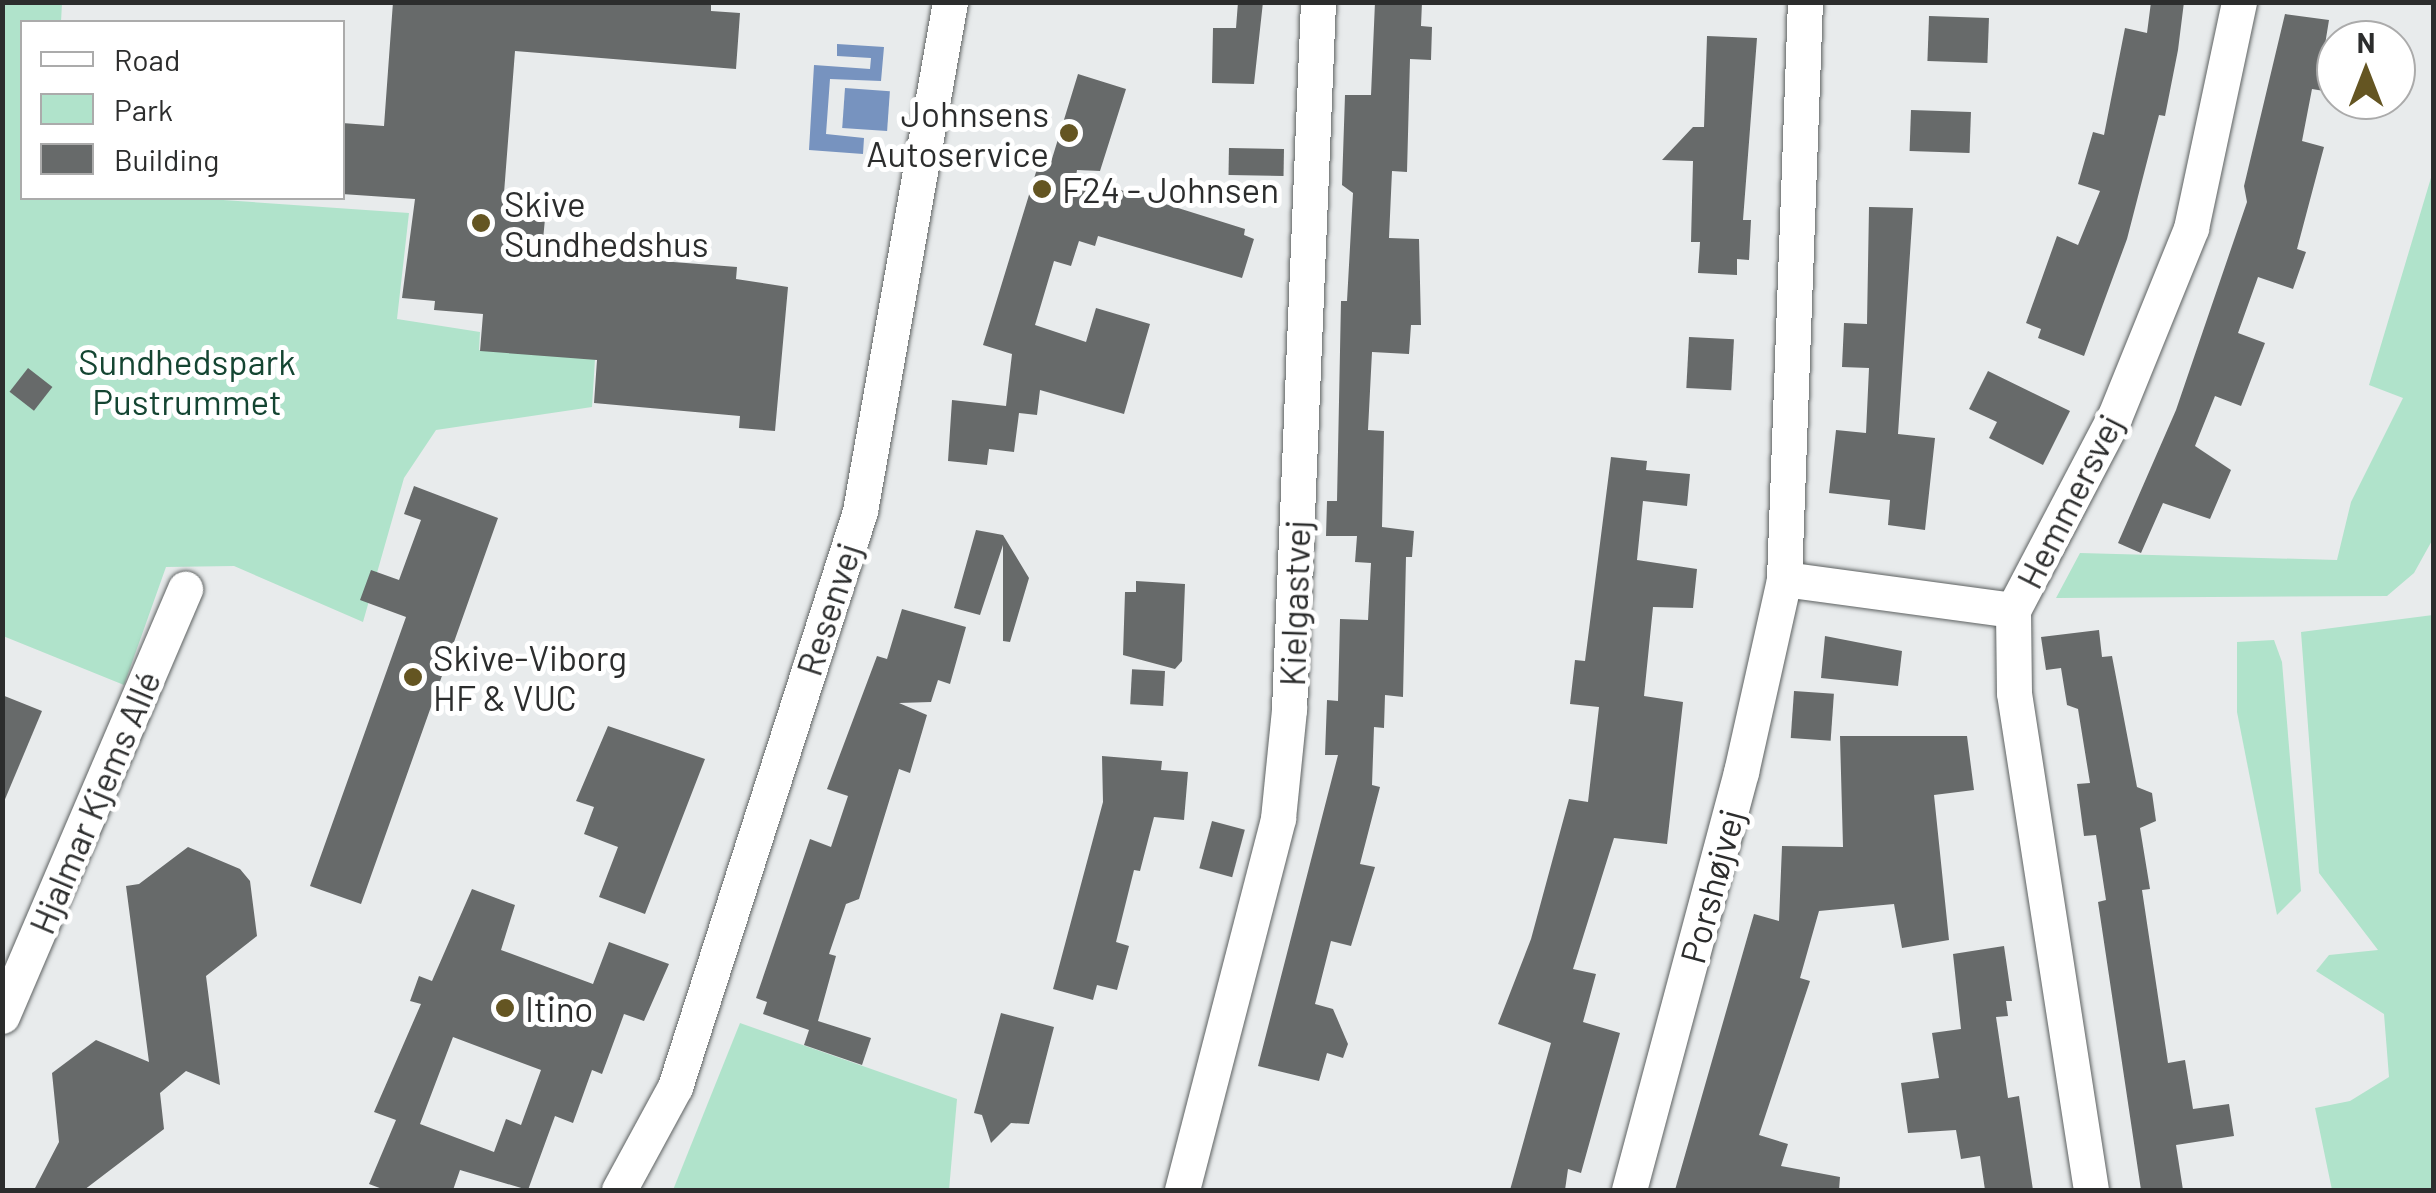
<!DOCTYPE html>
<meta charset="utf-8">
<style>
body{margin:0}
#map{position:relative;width:2436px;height:1193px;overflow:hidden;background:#e8ebec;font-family:Barlow,sans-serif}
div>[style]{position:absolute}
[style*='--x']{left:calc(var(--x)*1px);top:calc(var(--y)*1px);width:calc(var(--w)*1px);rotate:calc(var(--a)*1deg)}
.green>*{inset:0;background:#b0e3cb}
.water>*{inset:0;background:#7793bf;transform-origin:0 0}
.building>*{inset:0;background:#676a6a;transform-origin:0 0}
.roads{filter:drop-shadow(0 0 2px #5e6262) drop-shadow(0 0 2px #5e6262)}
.minor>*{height:35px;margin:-17.5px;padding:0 17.5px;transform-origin:17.5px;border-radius:17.5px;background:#fff}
.dots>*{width:28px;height:28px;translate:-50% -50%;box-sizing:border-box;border:5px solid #fff;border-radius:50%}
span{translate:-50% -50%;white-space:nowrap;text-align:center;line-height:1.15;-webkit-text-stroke:10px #fff;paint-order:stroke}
.poi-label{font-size:35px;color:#2c2d2d}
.right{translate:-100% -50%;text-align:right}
.left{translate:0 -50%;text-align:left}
.park-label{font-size:35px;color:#144532}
.street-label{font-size:35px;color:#2c2d2d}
.frame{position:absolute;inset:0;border:5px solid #2c2d2d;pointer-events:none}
.legend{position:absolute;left:20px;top:20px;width:325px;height:180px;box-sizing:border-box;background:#fff;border:2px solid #ababab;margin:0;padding:12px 18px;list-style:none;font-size:30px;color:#2c2d2d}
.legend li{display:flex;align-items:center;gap:20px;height:50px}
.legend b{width:50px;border:2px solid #ababab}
.north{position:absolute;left:2316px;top:20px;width:100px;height:100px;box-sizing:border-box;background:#fff;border:2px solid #ababab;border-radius:50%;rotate:0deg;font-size:28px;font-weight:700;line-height:40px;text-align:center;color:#2c2d2d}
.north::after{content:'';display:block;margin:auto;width:35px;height:45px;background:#645522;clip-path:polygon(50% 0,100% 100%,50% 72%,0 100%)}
</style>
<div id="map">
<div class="green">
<div style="clip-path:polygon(2px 3px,62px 3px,61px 22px,22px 22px,22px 198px,194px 198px,409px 213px,397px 319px,480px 332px,479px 350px,595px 359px,592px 407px,436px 430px,404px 478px,363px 622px,234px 566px,166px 567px,124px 685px,3px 636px)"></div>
<div style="clip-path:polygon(2433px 171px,2434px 537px,2414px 573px,2387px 596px,2056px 598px,2080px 553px,2337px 560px,2351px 502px,2403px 398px,2369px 385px)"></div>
<div style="clip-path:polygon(2433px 615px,2433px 1190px,2332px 1190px,2315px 1108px,2350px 1101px,2389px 1077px,2384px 1014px,2316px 971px,2329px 955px,2378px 950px,2319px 873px,2301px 632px)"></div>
<div style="clip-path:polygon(2274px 640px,2282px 662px,2301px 891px,2277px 915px,2237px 712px,2237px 642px)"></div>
<div style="clip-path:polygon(740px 1023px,957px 1099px,949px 1190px,673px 1190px)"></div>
</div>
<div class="water">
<div style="clip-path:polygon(837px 44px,884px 47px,881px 81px,830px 79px,826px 134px,864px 138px,863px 154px,809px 150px,814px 65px,870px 69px,871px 58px,837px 56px)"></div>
<div style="left:845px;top:88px;width:45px;height:40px;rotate:4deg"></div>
</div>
<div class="building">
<div style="clip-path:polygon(393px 2px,711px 2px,711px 11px,740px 13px,736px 69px,515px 51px,503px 206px,546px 208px,543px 240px,585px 243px,584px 255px,737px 267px,736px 279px,788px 287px,775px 431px,739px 428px,740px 416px,594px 403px,597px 360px,480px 351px,483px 314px,434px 310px,435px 301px,402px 298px,415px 199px,342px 194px,342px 123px,384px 126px)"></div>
<div style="clip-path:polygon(1238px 2px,1263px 2px,1254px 84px,1212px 83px,1213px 28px,1236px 28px)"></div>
<div style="clip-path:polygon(1375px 2px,1422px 2px,1421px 26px,1432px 27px,1431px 60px,1410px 59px,1407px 172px,1392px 171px,1389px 238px,1419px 239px,1421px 325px,1411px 325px,1409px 354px,1372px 352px,1368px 430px,1384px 431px,1382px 527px,1414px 531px,1412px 557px,1406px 557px,1403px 697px,1385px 695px,1384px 728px,1374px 727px,1372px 785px,1380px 787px,1360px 864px,1375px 867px,1351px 946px,1331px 941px,1315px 1004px,1333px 1009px,1348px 1044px,1343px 1058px,1327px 1053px,1319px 1081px,1258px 1066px,1338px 755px,1325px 755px,1327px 700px,1338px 701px,1340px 619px,1368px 620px,1371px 563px,1355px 562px,1357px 536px,1326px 536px,1327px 501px,1337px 501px,1341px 301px,1347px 301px,1353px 193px,1342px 185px,1345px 95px,1371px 95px)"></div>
<div style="clip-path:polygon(2151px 2px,2184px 2px,2178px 50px,2165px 116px,2159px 115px,2127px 239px,2084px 356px,2038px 338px,2041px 329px,2026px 323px,2057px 236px,2078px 245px,2100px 191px,2078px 184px,2093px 132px,2104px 135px,2125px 28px,2147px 33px)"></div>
<div style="clip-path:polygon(2285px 14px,2329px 20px,2323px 57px,2336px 60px,2336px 93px,2312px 89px,2302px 141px,2324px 147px,2297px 249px,2306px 252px,2293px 289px,2258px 277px,2238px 333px,2265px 343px,2241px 406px,2215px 396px,2195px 446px,2231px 470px,2210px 519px,2163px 503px,2141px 553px,2118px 543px,2176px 410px,2247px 202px,2244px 186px)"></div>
<div style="left:1929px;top:16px;width:60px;height:45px;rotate:2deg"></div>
<div style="clip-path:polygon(1707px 36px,1757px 38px,1743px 220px,1751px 220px,1749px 260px,1737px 259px,1737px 275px,1698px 273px,1700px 242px,1691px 242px,1693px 161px,1662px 160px,1693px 127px,1704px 127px)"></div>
<div style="clip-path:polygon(1078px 74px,1126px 89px,1100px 171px,1077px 170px,1076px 176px,1245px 229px,1244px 235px,1254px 239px,1242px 278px,1098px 236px,1095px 246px,1079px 241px,1071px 266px,1054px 261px,1035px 325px,1086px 342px,1096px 308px,1150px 324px,1124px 414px,1040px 390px,1037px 415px,1019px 413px,1014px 452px,989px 449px,987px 465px,948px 461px,952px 400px,1006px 406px,1012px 354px,983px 345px,1040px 159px,1051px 162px)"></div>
<div style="left:1911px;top:110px;width:60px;height:41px;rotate:2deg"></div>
<div style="left:1229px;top:148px;width:55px;height:27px;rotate:1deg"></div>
<div style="clip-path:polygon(1869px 207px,1913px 208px,1898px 434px,1935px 438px,1925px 530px,1888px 525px,1890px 500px,1829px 493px,1836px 430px,1866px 433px,1869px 368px,1842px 367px,1844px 323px,1867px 324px)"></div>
<div style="left:1689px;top:337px;width:45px;height:51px;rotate:3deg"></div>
<div style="left:28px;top:368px;width:31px;height:30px;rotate:38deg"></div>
<div style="clip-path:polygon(1988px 371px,2070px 411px,2043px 465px,1989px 438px,1997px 422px,1969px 409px)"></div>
<div style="clip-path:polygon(1611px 457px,1647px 461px,1646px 470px,1690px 474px,1687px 506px,1643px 501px,1637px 560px,1697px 569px,1693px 608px,1653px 607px,1644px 696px,1683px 702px,1667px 844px,1614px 838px,1573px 969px,1596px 974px,1583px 1022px,1620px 1033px,1581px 1173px,1568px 1169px,1565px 1190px,1510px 1190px,1551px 1043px,1498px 1024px,1531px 939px,1569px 799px,1588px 802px,1599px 707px,1570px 704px,1575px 660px,1585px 661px)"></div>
<div style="clip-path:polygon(414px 486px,498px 518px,361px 904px,310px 886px,406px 617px,360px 600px,371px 570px,399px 580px,421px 520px,404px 514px)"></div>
<div style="clip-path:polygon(976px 530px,1003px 535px,1029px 578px,1010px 642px,1003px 641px,1003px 545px,980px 615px,954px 608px)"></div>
<div style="clip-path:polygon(1136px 581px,1185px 584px,1182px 661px,1175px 669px,1123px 655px,1125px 592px,1136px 592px)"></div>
<div style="clip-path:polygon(902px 609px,966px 627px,950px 684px,938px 680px,931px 702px,899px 703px,927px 715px,910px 773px,899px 769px,859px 899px,846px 904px,829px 954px,836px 956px,818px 1021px,871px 1038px,862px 1065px,804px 1045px,809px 1030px,763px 1014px,767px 1002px,756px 998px,810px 839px,831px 847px,848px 796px,827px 789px,877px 656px,887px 659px)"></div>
<div style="clip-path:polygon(2099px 630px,2102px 657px,2112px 656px,2137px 787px,2152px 793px,2156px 821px,2140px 828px,2150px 889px,2142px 890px,2168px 1063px,2185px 1060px,2193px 1109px,2229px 1104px,2234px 1136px,2176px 1145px,2183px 1190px,2141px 1190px,2098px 902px,2106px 900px,2096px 835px,2084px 836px,2077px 784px,2090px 783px,2078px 709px,2067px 705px,2061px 668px,2046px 670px,2041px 637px)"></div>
<div style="clip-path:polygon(1825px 636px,1902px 651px,1898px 686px,1821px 678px)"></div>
<div style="left:1165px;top:671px;width:35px;height:33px;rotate:93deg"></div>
<div style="left:1794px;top:691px;width:40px;height:47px;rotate:4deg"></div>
<div style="clip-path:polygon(2px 695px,42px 711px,3px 804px,2px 804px)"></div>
<div style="clip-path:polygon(608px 726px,705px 759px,645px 914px,599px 897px,618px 847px,584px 834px,594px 807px,576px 801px)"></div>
<div style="clip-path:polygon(1840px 736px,1967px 736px,1974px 790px,1934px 795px,1949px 940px,1902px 948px,1894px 904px,1819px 911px,1800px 978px,1810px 981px,1759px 1135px,1788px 1144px,1781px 1166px,1840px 1177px,1839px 1190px,1675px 1190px,1754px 914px,1779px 921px,1782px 846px,1843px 847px)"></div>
<div style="clip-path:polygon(1102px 756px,1162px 761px,1161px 770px,1188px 772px,1184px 820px,1154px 817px,1140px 871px,1134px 870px,1116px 942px,1129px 946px,1117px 990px,1097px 985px,1093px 1000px,1053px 989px,1103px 802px)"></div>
<div style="left:1212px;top:821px;width:34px;height:49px;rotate:15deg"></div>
<div style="clip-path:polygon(188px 847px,240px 869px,250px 881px,257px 936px,206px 976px,220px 1085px,186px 1071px,160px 1093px,164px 1129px,84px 1190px,34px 1190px,59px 1142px,52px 1073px,96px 1040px,149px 1062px,126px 886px,139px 884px)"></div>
<div style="clip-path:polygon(evenodd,472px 889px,515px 905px,501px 950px,593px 984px,609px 942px,669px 964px,644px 1021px,624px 1014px,602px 1074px,592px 1070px,573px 1123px,555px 1116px,528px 1190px,460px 1170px,453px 1190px,385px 1190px,369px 1184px,396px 1120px,374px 1112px,421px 1004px,410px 1001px,419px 976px,432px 981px,472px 889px,453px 1037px,541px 1070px,521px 1125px,506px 1119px,494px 1152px,420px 1124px,453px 1037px)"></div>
<div style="clip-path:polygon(2004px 946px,2012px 1001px,2006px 1001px,2008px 1016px,1996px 1017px,2008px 1098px,2019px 1096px,2033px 1190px,1985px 1190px,1980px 1156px,1961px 1159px,1956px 1130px,1908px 1133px,1901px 1083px,1939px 1078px,1932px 1033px,1961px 1029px,1953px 954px)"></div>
<div style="clip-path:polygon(1001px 1013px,1054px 1027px,1029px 1124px,1011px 1123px,991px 1143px,982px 1115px,974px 1113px)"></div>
</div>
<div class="roads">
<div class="minor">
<div style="--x:1784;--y:579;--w:231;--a:7.7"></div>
<div style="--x:2;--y:1016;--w:465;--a:-66.8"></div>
<div style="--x:619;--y:1190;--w:117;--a:-61.5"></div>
<div style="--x:675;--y:1087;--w:605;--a:-72.19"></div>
<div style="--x:860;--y:511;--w:517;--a:-79.97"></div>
<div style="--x:1182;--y:1190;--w:384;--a:-75.5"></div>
<div style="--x:1278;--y:818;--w:110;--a:-84.2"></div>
<div style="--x:1289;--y:709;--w:708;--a:-87.65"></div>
<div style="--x:1629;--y:1190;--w:433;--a:-75"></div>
<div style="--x:1741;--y:772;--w:198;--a:-77.4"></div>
<div style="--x:1784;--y:579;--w:577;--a:-87.92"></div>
<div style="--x:2091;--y:1190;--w:503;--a:-98.81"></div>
<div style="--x:2014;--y:693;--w:83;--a:-90.7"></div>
<div style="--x:2013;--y:610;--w:217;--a:-62.3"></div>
<div style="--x:2114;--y:418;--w:205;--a:-67.9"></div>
<div style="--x:2191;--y:228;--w:231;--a:-78"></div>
</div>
</div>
<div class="dots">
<div style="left:1069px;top:133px;background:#645522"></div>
<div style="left:1042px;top:189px;background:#645522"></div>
<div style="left:481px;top:223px;background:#645522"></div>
<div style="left:413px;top:677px;background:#645522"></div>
<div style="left:505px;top:1008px;background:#645522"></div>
</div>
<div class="poi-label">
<span class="right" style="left:1049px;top:133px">Johnsens<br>Autoservice</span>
<span class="left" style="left:1062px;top:189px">F24 - Johnsen</span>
<span class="left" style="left:504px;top:223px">Skive<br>Sundhedshus</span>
<span class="left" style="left:433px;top:677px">Skive-Viborg<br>HF &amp; VUC</span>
<span class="left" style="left:525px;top:1008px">Itino</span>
</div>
<div class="park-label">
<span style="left:187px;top:381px">Sundhedspark<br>Pustrummet</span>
</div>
<div class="street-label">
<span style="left:2069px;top:501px;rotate:-63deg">Hemmersvej</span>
<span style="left:1294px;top:603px;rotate:-88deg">Kielgastvej</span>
<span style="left:828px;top:609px;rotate:-72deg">Resenvej</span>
<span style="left:94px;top:802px;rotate:-67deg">Hjalmar Kjems Allé</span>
<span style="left:1711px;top:886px;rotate:-75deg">Porshøjvej</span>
</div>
<div class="frame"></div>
<ul class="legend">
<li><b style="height:12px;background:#fff"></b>Road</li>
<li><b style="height:28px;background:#b0e3cb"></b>Park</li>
<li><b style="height:28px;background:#676a6a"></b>Building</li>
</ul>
<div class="north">N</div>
</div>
